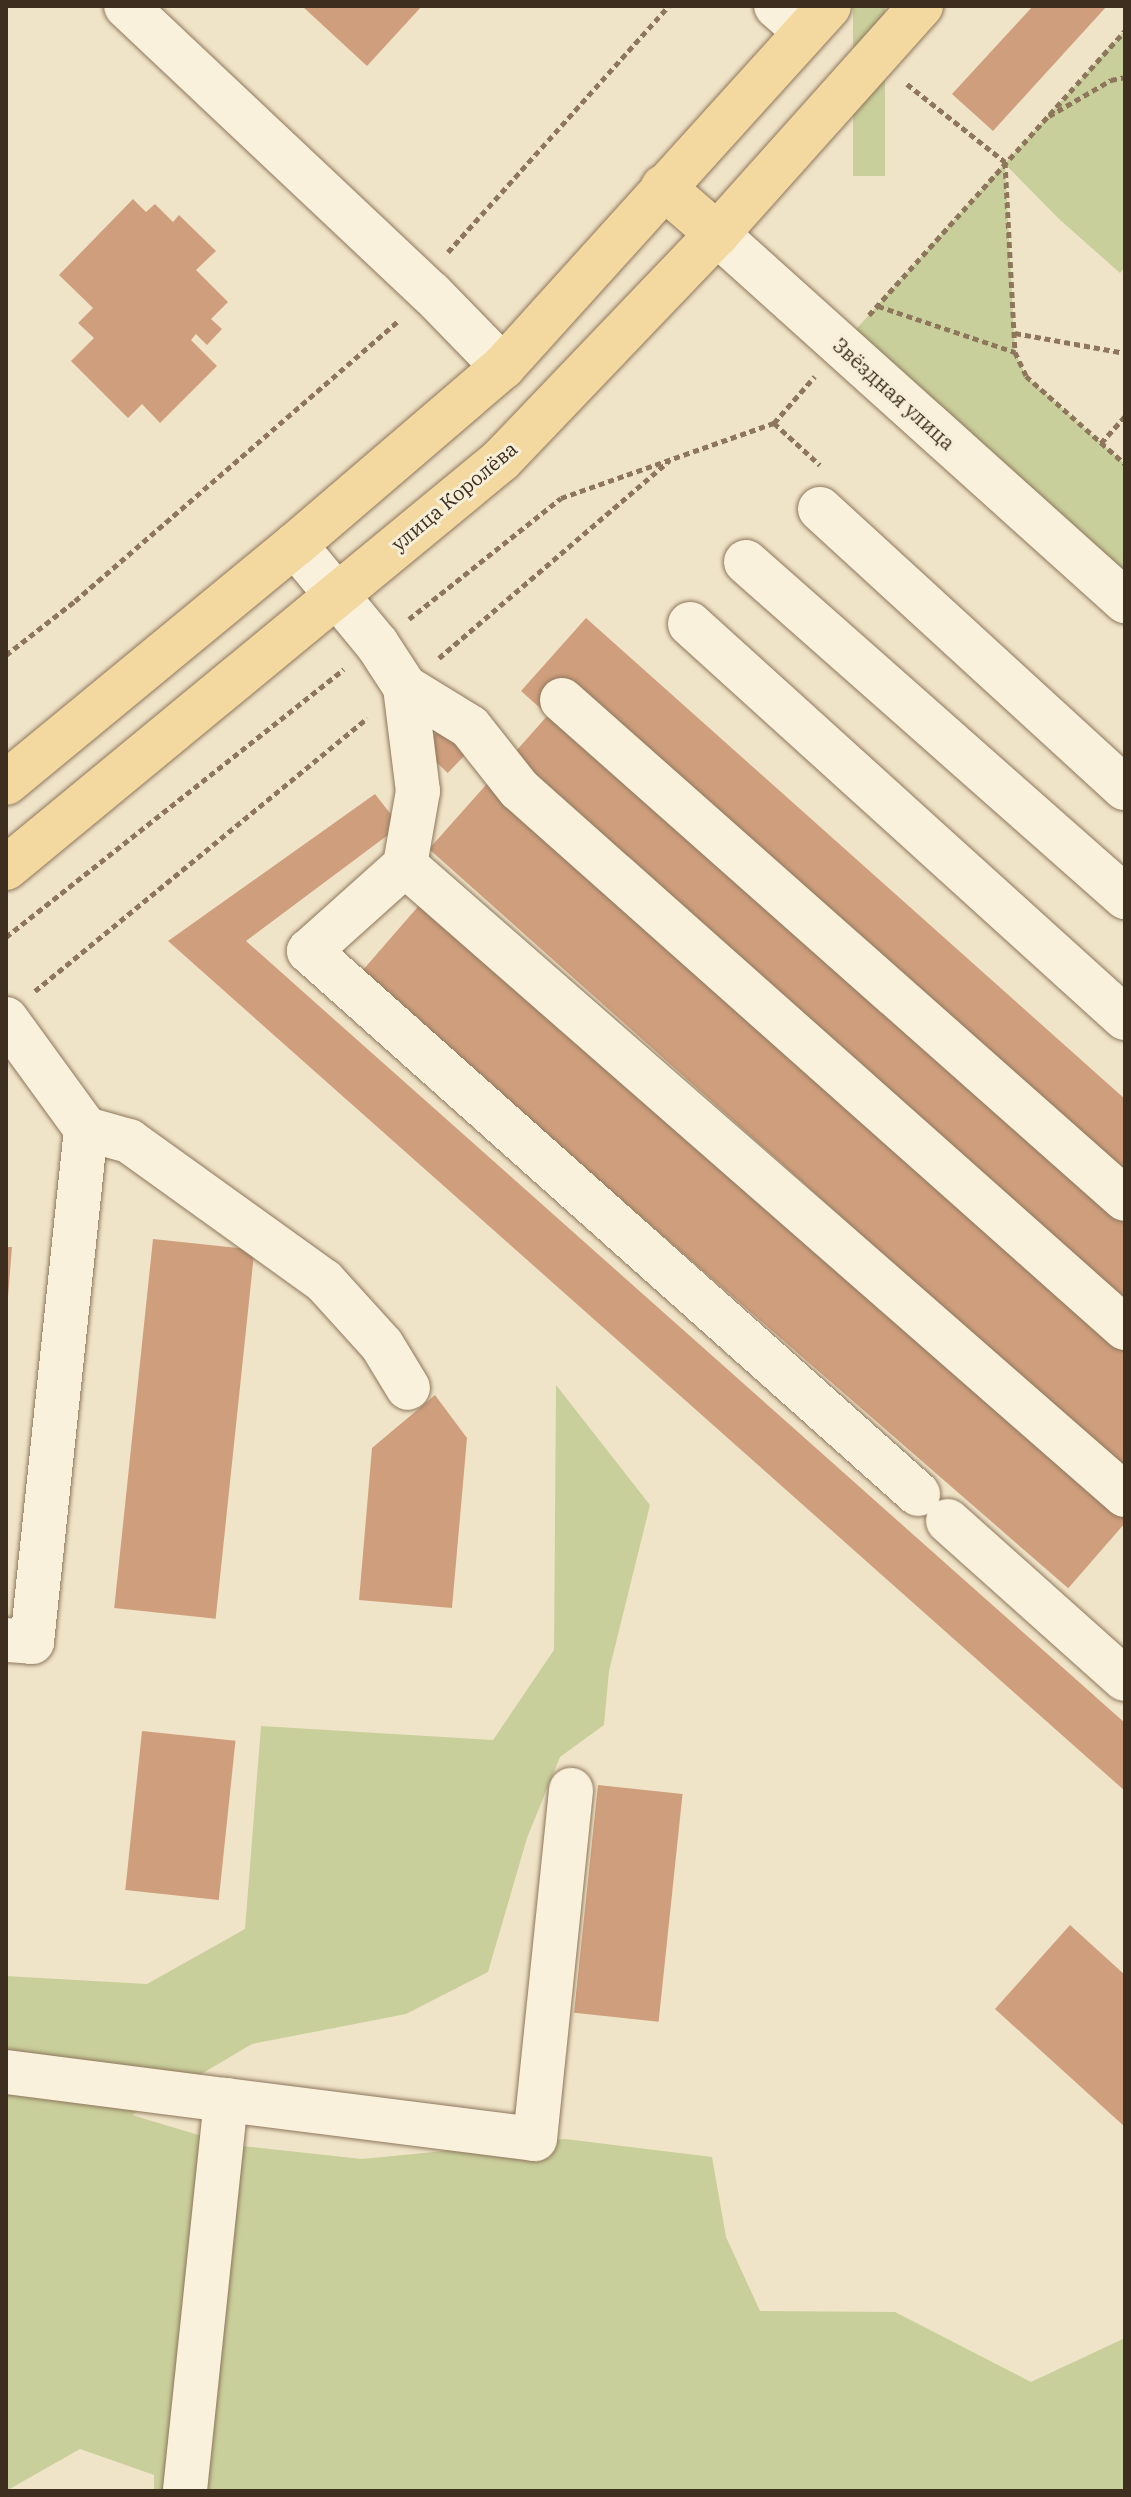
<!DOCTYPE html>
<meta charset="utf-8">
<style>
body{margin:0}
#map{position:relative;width:1131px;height:2497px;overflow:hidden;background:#f0e4c8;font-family:"IBM Plex Serif",serif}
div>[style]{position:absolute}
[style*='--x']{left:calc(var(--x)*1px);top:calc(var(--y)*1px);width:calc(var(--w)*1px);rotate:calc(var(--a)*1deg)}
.green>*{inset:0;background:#c9cf9b;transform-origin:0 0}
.building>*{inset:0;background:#cf9f7d;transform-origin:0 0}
.path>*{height:5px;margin-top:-2.5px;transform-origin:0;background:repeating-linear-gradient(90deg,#8d765c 0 6px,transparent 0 10px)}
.roads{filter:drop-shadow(0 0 2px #8d765c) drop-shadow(0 0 2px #8d765c)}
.minor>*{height:44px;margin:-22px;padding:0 22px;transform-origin:22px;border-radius:22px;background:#faf1dc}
.major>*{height:44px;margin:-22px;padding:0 22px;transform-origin:22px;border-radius:22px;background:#f3d9a0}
span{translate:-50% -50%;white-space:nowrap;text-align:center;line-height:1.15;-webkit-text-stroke:6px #f7eed8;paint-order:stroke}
.street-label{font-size:20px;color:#3d2e20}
.frame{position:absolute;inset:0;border:8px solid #3d2e20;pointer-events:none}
</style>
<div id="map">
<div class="green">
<div style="left:853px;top:6px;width:32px;height:170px"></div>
<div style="clip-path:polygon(1125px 30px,1125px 267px,1120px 273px,1059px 219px,1005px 164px,1015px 352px,1026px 376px,1125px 464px,1125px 601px,841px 346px)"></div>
<div style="clip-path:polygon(556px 1385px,650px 1505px,609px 1671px,604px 1725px,560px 1757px,527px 1838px,488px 1972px,406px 2014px,252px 2044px,132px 2115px,232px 2145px,362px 2159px,565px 2139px,712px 2157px,726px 2237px,760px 2311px,895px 2312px,1031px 2382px,1125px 2338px,1125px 2491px,154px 2491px,154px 2475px,80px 2449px,6px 2491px,6px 1976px,147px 1984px,245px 1929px,261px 1726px,493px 1740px,554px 1650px)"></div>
</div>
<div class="building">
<div style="clip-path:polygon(302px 6px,422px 6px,367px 66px)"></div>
<div style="clip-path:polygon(1033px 6px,1107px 6px,993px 131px,952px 94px)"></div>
<div style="clip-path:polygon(133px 199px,146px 212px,155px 204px,173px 222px,179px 215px,216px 251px,196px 270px,228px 302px,211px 319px,222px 329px,207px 345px,196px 334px,191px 340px,217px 366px,160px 423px,142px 404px,128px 418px,71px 361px,94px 338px,78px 323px,93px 308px,59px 275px)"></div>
<div style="clip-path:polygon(586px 618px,1125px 1099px,1125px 1470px,429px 849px,548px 715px,521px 691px)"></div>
<div style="left:444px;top:725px;width:36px;height:32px;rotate:44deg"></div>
<div style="clip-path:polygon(375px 794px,400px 826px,246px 941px,1125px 1723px,1125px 1791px,168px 941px)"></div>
<div style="left:422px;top:902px;width:938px;height:94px;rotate:41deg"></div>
<div style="left:153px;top:1239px;width:102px;height:371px;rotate:6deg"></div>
<div style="clip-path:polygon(6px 1247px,12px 1247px,8px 1297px,6px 1297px)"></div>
<div style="clip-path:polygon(435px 1395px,467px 1438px,452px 1608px,359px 1600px,372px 1448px)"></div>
<div style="left:142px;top:1731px;width:94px;height:160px;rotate:6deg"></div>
<div style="left:598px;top:1785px;width:85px;height:229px;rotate:6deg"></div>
<div style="clip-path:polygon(1070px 1925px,1125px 1975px,1125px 2127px,995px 2009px)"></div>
</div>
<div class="path">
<div style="--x:907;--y:84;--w:125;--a:38.5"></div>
<div style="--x:1005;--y:162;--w:190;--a:87"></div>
<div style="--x:1015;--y:352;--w:26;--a:65"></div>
<div style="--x:1026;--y:376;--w:132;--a:41.6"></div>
<div style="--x:1049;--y:116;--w:72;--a:-30.1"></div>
<div style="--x:1111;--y:80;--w:14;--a:-12"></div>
<div style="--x:448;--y:252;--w:331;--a:-48.1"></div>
<div style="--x:878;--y:306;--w:145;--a:18.6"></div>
<div style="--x:869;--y:315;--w:382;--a:-48"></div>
<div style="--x:1015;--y:333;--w:112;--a:10.3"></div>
<div style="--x:774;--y:423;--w:62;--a:42.4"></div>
<div style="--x:1101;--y:443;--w:36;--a:-48"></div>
<div style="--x:409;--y:619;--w:194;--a:-38.5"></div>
<div style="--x:561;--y:498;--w:226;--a:-19.4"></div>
<div style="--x:774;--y:423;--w:62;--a:-48.9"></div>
<div style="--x:6;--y:655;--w:88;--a:-38"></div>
<div style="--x:75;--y:601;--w:427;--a:-40.9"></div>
<div style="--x:439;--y:658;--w:303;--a:-40.6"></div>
<div style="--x:6;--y:937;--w:431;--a:-38.4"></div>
<div style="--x:35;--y:991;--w:430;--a:-39.4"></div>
</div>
<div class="roads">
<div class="minor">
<div style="--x:126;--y:6;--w:419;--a:43.3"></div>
<div style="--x:431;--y:293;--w:103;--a:45.8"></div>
<div style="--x:776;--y:6;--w:38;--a:41"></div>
<div style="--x:717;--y:234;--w:549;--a:41.97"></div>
<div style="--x:820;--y:509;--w:413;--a:42.5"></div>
<div style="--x:295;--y:545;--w:129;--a:50.4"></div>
<div style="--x:377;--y:644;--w:51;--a:56.9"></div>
<div style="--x:405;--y:687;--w:105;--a:82.9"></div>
<div style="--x:418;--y:791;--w:75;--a:100"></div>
<div style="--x:405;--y:865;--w:129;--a:138.1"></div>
<div style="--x:309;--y:951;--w:816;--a:41.72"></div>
<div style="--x:746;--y:562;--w:506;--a:41.47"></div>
<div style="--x:690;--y:624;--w:587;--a:42.17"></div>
<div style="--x:405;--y:687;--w:76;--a:31.6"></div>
<div style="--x:470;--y:727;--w:79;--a:51.7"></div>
<div style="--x:519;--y:789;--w:811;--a:41.65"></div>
<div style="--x:562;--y:700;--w:752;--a:41.55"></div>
<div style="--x:405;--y:865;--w:957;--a:41.19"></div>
<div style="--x:6;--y:1019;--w:136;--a:54"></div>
<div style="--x:86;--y:1129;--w:45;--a:15.6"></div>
<div style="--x:129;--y:1141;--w:240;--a:35.7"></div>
<div style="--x:324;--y:1281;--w:86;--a:47.8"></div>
<div style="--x:382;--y:1345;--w:50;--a:58.8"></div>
<div style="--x:948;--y:1521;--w:237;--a:41.8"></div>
<div style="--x:6;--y:1640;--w:26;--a:4"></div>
<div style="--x:32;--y:1642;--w:516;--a:-83.99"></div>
<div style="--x:6;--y:2072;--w:222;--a:7.3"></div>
<div style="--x:226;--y:2100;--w:393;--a:96"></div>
<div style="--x:226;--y:2100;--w:311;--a:7.2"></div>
<div style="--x:535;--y:2139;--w:351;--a:-84.1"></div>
</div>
<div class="major">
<div style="--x:663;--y:187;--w:72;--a:41"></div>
<div style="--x:6;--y:783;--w:374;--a:-39.5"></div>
<div style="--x:295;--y:545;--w:274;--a:-40.6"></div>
<div style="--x:503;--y:367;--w:486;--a:-47.9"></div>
<div style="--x:6;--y:868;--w:641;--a:-39.5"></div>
<div style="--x:501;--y:460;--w:313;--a:-46.3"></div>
<div style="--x:717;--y:234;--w:306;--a:-48.2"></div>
</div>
</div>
<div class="street-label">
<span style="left:894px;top:394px;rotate:42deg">Звёздная улица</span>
<span style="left:454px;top:496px;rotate:-40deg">улица Королёва</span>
</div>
<div class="frame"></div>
</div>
